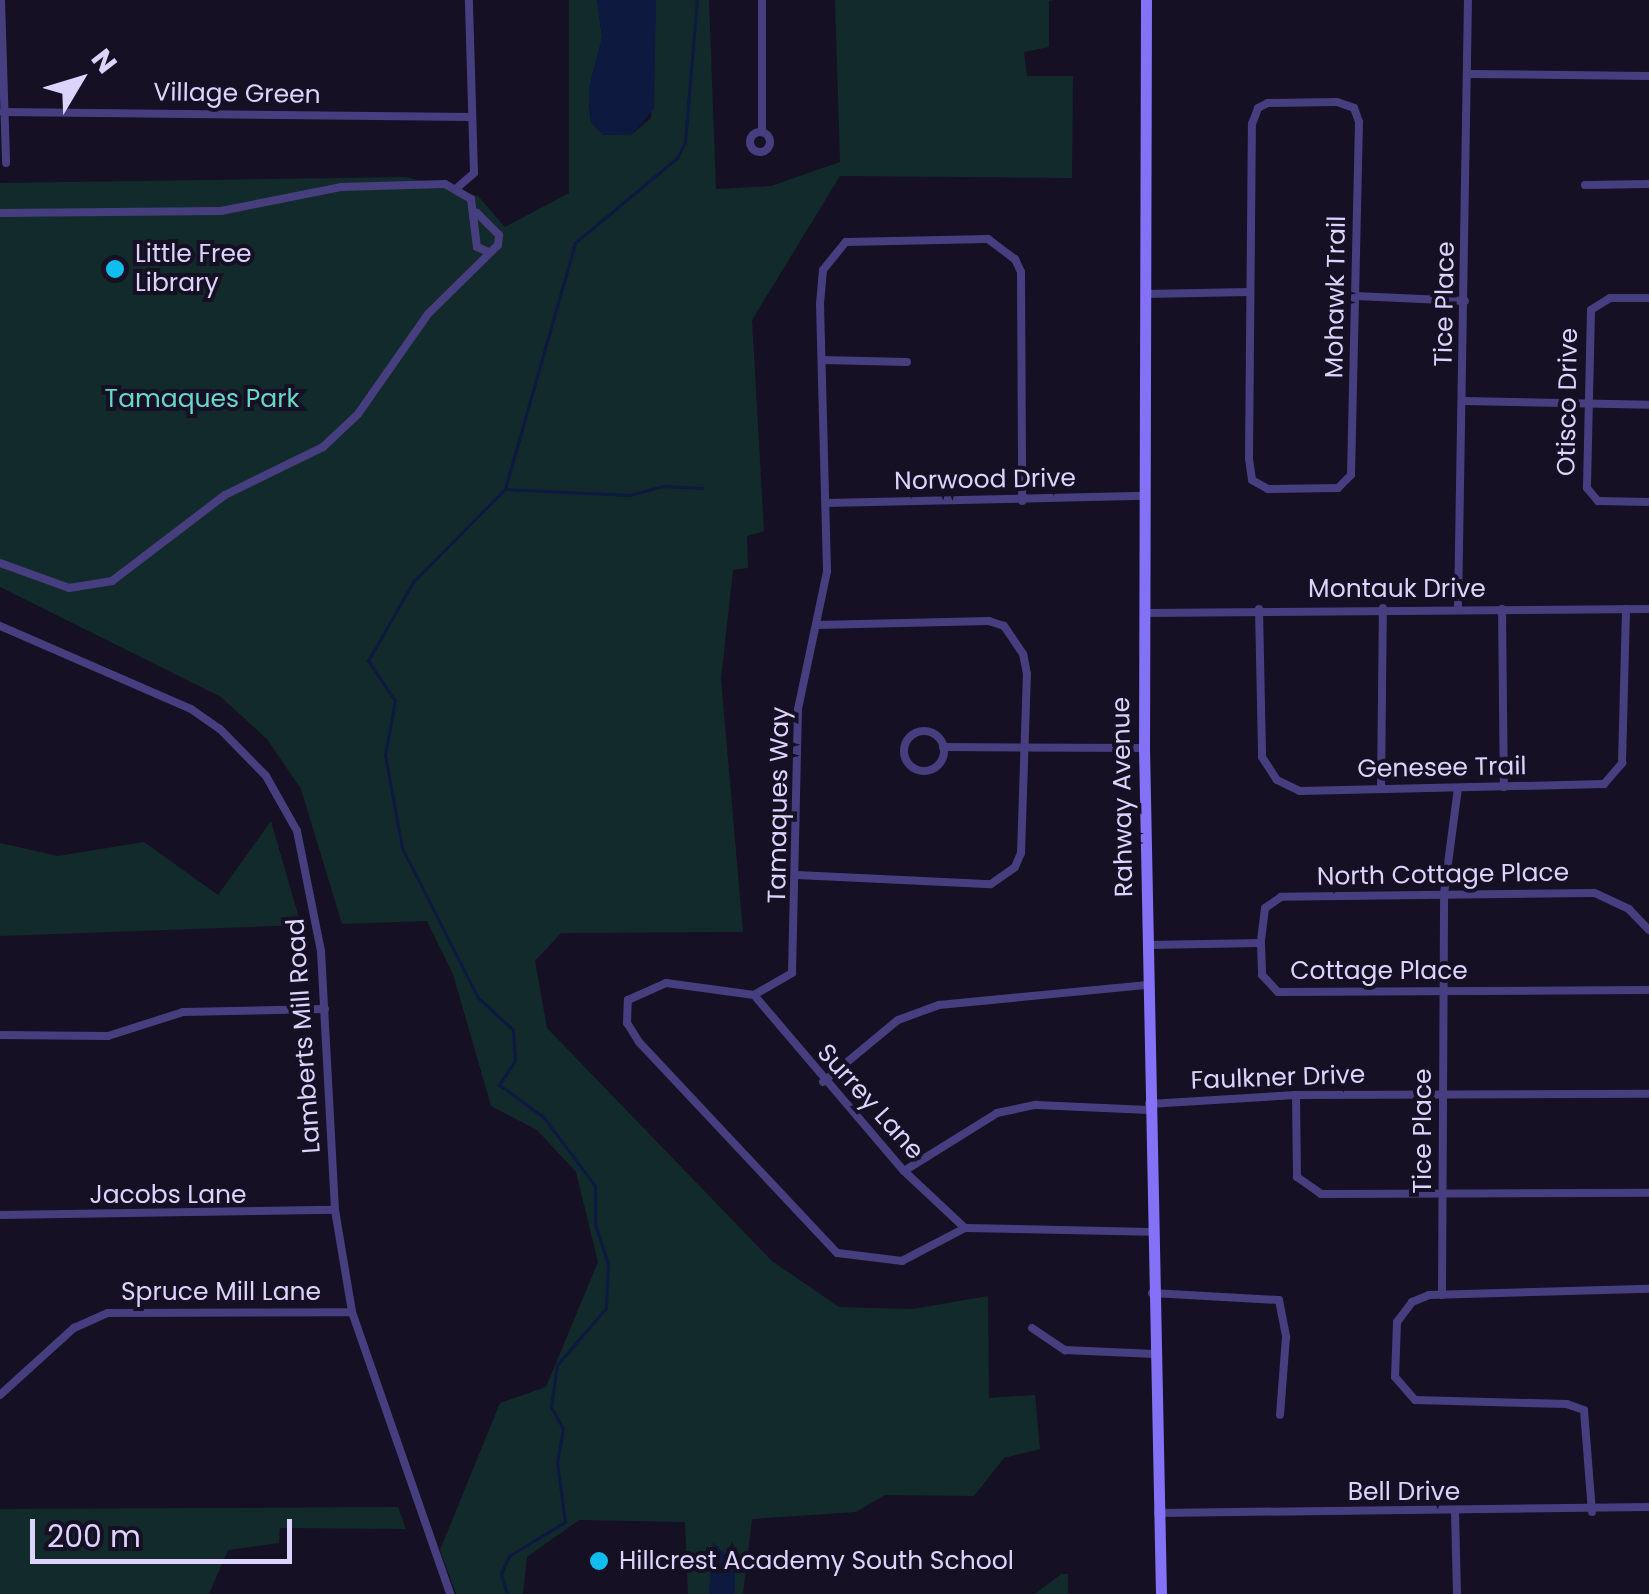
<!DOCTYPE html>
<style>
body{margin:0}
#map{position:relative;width:1649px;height:1594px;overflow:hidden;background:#151023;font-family:Poppins,sans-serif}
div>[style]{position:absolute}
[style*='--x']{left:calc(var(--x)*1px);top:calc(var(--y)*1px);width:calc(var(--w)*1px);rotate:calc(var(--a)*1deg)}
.green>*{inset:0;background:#132a2c}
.water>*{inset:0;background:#0d193e}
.stream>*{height:2.5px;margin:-1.25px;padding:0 1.25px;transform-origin:1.25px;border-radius:1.25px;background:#0d193e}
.street>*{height:8px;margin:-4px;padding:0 4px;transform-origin:4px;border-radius:4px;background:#473e7f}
.street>.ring{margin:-4px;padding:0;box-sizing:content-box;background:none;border:8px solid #473e7f;border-radius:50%}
.secondary>*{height:11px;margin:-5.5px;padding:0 5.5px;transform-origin:5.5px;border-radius:5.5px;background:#8471f6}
.dots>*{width:28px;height:28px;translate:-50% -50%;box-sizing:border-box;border:5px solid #151023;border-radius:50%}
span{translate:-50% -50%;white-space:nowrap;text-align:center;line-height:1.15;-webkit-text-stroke:8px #151023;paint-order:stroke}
.street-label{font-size:25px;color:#ddd4fc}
.poi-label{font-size:25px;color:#ddd4fc}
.left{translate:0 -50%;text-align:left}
.park-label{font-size:25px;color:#65d8c8}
.north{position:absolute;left:30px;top:30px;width:100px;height:100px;-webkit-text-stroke:8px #151023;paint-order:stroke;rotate:52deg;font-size:28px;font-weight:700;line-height:40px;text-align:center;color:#ddd4fc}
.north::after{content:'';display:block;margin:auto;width:35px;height:45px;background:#ddd4fc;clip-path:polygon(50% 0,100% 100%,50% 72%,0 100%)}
.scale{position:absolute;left:30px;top:1519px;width:262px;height:45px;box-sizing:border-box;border:5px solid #ddd4fc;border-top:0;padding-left:12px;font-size:30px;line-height:35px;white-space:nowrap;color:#ddd4fc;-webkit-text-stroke:8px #151023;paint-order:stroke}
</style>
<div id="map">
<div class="green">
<div style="clip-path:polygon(569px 0,597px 0,602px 37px,589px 106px,591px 122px,603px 135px,632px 134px,651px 118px,656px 0,709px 0,716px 189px,771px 186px,840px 162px,835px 0,1055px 0,1049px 1px,1049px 47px,1024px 52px,1027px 76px,1073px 76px,1072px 178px,840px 176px,752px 320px,764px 531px,747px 536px,748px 568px,733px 570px,721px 679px,743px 932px,561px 933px,535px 961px,547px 1028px,772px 1261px,839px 1307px,913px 1309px,988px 1296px,989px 1398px,1035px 1395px,1040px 1449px,1004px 1458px,974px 1496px,885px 1495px,856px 1512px,752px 1519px,743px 1594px,688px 1594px,685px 1522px,579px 1520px,527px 1557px,523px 1594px,456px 1594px,440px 1550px,500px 1403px,546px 1387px,598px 1262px,576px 1172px,537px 1130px,491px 1106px,453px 974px,427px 921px,342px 924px,301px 789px,267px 739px,221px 697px,0 587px,0 183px,406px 177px,478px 196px,505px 227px,569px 193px)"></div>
<div style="clip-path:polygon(271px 821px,301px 925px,0 936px,0 843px,58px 856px,144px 842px,218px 895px)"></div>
<div style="clip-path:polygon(398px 1507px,406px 1529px,280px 1528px,279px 1543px,228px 1550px,209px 1594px,0 1594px,0 1509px)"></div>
<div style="clip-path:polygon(1061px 1574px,1068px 1574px,1068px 1594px,1035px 1594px)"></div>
</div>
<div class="water">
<div style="clip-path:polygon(597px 0,656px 0,654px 109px,632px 134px,603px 135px,591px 122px,589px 87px,602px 37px)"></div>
<div style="clip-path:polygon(713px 1542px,735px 1565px,735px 1594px,709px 1594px)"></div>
</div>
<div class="stream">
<div style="--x:505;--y:489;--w:125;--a:2.7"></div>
<div style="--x:630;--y:495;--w:34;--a:-15"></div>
<div style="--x:663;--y:486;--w:39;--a:3"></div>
<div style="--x:507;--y:1594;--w:21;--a:-107"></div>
<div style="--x:501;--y:1574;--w:20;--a:-66"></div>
<div style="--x:509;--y:1556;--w:66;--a:-31.3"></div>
<div style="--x:565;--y:1522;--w:60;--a:-97.7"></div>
<div style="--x:557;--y:1463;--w:35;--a:-80"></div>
<div style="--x:563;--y:1429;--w:25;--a:-119"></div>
<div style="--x:551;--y:1407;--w:42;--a:-81.9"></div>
<div style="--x:557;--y:1365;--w:75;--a:-49.3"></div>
<div style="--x:606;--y:1308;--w:44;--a:-87.4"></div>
<div style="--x:608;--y:1264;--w:42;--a:-108"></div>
<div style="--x:595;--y:1224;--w:38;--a:-90"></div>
<div style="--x:595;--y:1186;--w:86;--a:-127"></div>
<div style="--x:543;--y:1117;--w:54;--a:-144"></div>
<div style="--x:499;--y:1085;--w:30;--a:-57"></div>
<div style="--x:515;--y:1060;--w:30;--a:-94"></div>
<div style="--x:513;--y:1030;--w:47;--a:-137.6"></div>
<div style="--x:478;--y:998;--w:168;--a:-116.9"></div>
<div style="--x:402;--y:848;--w:95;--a:-100.4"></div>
<div style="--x:385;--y:755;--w:55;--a:-79.5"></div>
<div style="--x:395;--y:701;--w:48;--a:-124"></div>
<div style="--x:368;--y:661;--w:91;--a:-60.3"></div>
<div style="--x:413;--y:582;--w:131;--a:-45.3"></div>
<div style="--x:505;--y:489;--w:256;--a:-74.1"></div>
<div style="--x:575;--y:243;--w:133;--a:-39.8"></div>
<div style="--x:677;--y:158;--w:18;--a:-63"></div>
<div style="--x:685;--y:142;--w:143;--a:-85.2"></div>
</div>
<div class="street">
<div style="--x:1;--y:0;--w:163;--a:88.2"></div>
<div style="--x:1467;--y:74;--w:182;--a:0.6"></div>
<div style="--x:1337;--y:102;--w:18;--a:19"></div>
<div style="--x:1354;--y:108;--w:15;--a:70"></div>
<div style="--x:1359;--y:122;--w:353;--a:91.3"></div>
<div style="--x:1351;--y:475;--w:18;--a:135"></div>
<div style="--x:1338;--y:488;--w:70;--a:179.2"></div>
<div style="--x:1268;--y:489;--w:18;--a:-151"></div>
<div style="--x:1252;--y:480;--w:22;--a:-98"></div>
<div style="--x:1249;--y:458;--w:334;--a:-89.5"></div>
<div style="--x:1252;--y:124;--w:17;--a:-69"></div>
<div style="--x:1258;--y:108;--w:11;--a:-27"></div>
<div style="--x:1268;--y:103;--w:69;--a:-0.8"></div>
<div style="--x:3;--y:112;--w:468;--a:0.6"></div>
<div class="ring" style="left:750px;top:132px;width:12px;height:12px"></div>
<div style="--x:762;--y:132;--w:132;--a:-90"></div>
<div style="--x:1585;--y:185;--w:64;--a:-0.9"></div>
<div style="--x:458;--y:187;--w:21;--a:-41"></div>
<div style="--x:474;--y:173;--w:173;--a:-91.7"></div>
<div style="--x:0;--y:213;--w:221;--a:-0.5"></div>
<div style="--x:221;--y:211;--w:122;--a:-11.3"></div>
<div style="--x:341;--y:187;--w:104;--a:-1.7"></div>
<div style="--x:445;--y:184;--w:30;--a:30"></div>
<div style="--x:471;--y:199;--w:48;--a:82.9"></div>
<div style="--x:477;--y:247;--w:13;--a:23"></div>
<div style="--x:1145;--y:294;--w:105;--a:-1.1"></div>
<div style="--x:1356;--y:296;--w:109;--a:2.6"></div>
<div style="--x:1649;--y:298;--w:39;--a:180"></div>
<div style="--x:1610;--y:298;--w:22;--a:148"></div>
<div style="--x:1591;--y:310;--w:178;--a:91.3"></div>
<div style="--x:1587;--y:488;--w:17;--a:50"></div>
<div style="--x:1598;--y:501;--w:51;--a:1.1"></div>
<div style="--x:822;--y:360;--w:85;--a:1.3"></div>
<div style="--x:1464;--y:401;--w:185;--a:1.2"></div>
<div style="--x:826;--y:503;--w:319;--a:-1.3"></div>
<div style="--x:0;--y:563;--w:73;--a:19.9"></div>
<div style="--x:69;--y:588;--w:44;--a:-9.2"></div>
<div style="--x:112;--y:581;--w:142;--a:-37.3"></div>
<div style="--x:225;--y:495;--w:109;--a:-26.1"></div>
<div style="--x:323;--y:447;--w:48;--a:-43.3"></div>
<div style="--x:358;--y:414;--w:122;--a:-55"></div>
<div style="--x:428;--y:314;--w:98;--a:-44.6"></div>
<div style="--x:498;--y:245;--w:10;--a:-84"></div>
<div style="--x:499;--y:235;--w:31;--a:-135"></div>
<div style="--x:1458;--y:608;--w:608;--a:-89.06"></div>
<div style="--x:1259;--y:609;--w:148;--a:88.8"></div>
<div style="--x:1262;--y:757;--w:27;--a:57"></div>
<div style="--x:1277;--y:780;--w:25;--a:26"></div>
<div style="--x:1300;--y:791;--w:304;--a:-1.3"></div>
<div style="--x:1604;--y:784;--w:28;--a:-49"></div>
<div style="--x:1622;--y:763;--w:154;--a:-88.5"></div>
<div style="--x:1502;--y:609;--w:178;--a:89.4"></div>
<div style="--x:1145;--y:613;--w:504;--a:-0.45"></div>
<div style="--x:0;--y:626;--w:208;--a:23.5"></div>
<div style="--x:191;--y:709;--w:35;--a:35"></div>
<div style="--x:220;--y:729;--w:66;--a:45.6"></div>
<div style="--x:266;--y:776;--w:63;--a:60.6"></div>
<div style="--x:297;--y:831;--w:122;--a:78.7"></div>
<div style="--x:321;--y:951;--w:259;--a:86.9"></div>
<div style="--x:335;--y:1210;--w:103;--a:80.5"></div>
<div style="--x:352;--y:1312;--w:299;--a:70.8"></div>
<div class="ring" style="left:904px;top:731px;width:32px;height:32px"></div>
<div style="--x:943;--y:747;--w:201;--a:0.3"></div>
<div style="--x:1381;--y:789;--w:181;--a:-89.4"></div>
<div style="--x:797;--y:875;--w:194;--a:2.7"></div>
<div style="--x:991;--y:884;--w:29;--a:-35"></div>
<div style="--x:1015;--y:867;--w:15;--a:-67"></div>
<div style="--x:1021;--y:853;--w:179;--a:-88.1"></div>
<div style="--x:1027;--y:674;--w:20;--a:-101"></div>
<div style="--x:1023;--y:654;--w:34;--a:-124"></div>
<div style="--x:1004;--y:626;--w:16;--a:-162"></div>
<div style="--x:989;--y:621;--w:173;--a:178.7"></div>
<div style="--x:1649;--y:930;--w:29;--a:-134"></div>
<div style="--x:1629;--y:909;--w:38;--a:-155"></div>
<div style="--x:1594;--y:893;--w:313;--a:179.3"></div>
<div style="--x:1281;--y:897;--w:19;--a:145"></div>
<div style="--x:1265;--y:908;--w:35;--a:97"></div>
<div style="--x:1261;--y:943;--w:32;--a:88"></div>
<div style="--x:1262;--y:975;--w:23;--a:47"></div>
<div style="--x:1278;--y:992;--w:371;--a:-0.3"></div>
<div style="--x:1148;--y:945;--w:113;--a:-1"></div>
<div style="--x:754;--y:995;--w:231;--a:49.6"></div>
<div style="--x:904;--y:1171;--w:83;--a:43.1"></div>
<div style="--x:0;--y:1035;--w:108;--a:0.5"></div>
<div style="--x:108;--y:1036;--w:79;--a:-17.7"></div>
<div style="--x:183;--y:1012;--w:142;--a:-1.2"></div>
<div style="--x:823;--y:1082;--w:97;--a:-39.6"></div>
<div style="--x:898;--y:1020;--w:44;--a:-20.1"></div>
<div style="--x:939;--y:1005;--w:210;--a:-5.5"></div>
<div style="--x:1296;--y:1095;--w:82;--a:89.3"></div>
<div style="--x:1297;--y:1177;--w:29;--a:35"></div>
<div style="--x:1321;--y:1194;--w:328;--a:-0.2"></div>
<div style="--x:1149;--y:1104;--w:147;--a:-3.5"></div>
<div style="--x:1296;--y:1095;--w:353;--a:-0.2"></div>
<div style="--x:904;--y:1171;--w:110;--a:-31.9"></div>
<div style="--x:997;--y:1113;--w:40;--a:-12"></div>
<div style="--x:1036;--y:1105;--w:113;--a:2.5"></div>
<div style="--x:0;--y:1215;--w:335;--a:-0.9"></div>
<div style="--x:965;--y:1228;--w:71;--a:152.4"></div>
<div style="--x:902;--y:1261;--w:65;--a:-173"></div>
<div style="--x:837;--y:1253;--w:289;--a:-133.2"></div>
<div style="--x:639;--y:1042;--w:22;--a:-122"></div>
<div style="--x:627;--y:1023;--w:23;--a:-88"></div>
<div style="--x:628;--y:1000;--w:42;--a:-24.1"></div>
<div style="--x:666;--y:983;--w:89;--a:7.8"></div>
<div style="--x:754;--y:995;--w:44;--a:-30.1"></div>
<div style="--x:792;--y:973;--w:264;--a:-88.7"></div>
<div style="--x:798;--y:709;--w:141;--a:-78.1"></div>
<div style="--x:827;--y:571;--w:267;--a:-91.5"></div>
<div style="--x:820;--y:304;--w:34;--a:-85"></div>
<div style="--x:823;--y:270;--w:36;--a:-51"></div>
<div style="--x:846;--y:242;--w:142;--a:-1.2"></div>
<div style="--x:988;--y:239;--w:34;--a:37"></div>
<div style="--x:1015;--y:259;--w:14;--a:65"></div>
<div style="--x:1021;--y:272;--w:229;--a:89.7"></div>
<div style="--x:965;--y:1228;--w:185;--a:1.2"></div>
<div style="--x:1152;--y:1293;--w:127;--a:3.2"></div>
<div style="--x:1279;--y:1300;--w:38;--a:79"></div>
<div style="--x:1286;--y:1337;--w:78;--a:94.4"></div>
<div style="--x:1442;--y:1295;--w:401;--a:-89.7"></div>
<div style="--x:1444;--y:894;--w:107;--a:-82.5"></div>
<div style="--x:1032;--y:1328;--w:40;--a:34"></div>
<div style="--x:1065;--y:1350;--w:89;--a:2.6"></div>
<div style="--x:0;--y:1395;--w:100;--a:-42.2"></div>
<div style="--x:74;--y:1328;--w:37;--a:-24"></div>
<div style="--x:108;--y:1313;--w:244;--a:-0.2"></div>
<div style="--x:1455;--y:1512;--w:82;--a:88.6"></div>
<div style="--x:1592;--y:1512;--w:102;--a:-94.5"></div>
<div style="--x:1584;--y:1410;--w:18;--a:-161"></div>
<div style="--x:1567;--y:1404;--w:152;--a:-178.5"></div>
<div style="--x:1415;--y:1400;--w:30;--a:-131"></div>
<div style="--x:1395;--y:1377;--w:55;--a:-87.9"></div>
<div style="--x:1397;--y:1322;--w:25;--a:-53"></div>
<div style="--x:1412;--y:1302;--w:18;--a:-22"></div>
<div style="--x:1429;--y:1295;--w:220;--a:-1.6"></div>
<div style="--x:1158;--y:1513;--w:491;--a:-0.7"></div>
</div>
<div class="secondary">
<div style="--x:1146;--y:0;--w:748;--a:90.15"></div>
<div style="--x:1144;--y:748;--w:846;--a:88.85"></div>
</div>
<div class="dots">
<div style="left:115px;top:269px;background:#0fbeed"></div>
<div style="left:599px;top:1561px;background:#0fbeed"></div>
</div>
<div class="street-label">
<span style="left:237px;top:94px;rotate:1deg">Village Green</span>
<span style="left:1336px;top:297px;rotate:-89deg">Mohawk Trail</span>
<span style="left:1445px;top:304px;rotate:-89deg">Tice Place</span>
<span style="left:1568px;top:402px;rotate:-89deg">Otisco Drive</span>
<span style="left:985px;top:480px;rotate:-1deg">Norwood Drive</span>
<span style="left:1397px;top:589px">Montauk Drive</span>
<span style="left:1442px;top:768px;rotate:-1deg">Genesee Trail</span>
<span style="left:1123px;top:797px;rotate:-91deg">Rahway Avenue</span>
<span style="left:779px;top:805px;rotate:-89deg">Tamaques Way</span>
<span style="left:1443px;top:875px;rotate:-1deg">North Cottage Place</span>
<span style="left:1379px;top:971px">Cottage Place</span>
<span style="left:304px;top:1036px;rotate:-94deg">Lamberts Mill Road</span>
<span style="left:1278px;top:1078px;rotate:-2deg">Faulkner Drive</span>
<span style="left:870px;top:1102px;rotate:48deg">Surrey Lane</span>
<span style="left:1423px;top:1131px;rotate:-90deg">Tice Place</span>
<span style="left:168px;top:1195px">Jacobs Lane</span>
<span style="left:221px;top:1292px">Spruce Mill Lane</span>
<span style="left:1404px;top:1492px">Bell Drive</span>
</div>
<div class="poi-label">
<span class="left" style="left:135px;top:269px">Little Free<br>Library</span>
<span class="left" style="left:619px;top:1561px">Hillcrest Academy South School</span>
</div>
<div class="park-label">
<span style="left:202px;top:399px">Tamaques Park</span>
</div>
<div class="north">N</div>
<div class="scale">200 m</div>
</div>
